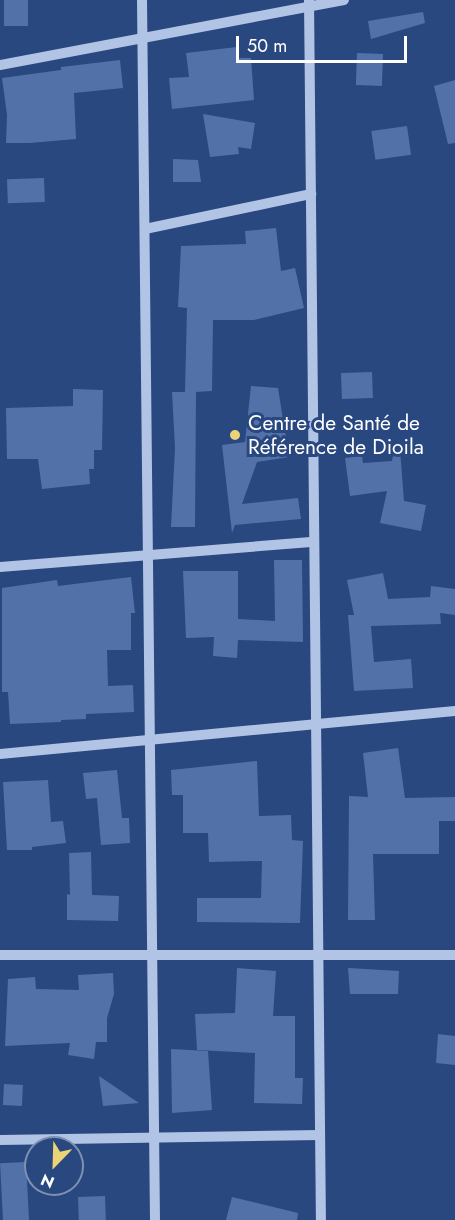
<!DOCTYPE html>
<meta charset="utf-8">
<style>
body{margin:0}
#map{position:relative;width:455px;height:1220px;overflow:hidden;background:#294880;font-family:Jost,sans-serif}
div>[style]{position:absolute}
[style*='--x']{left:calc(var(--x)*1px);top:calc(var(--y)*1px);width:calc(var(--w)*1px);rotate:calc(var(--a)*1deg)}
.building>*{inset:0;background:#5271a8;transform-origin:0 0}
.minor>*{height:10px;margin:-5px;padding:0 5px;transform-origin:5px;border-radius:5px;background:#b1c4e5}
.dots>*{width:16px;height:16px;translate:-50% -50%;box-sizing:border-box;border:3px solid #294880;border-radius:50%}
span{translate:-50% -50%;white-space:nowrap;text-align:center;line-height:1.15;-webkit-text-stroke:6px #294880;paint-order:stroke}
.poi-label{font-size:21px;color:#fff}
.left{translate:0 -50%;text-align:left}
.north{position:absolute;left:24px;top:1136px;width:60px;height:60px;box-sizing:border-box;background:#294880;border:2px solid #7f91b3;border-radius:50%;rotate:203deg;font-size:16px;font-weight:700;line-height:24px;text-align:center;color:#fff}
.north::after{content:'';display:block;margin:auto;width:21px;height:27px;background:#ecd378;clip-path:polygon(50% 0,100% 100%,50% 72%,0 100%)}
.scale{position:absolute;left:236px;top:36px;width:171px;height:27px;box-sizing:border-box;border:3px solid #fff;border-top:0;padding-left:8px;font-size:18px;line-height:21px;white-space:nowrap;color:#fff;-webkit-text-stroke:4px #294880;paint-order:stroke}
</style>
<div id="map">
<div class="building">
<div style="left:4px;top:0;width:24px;height:26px"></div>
<div style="clip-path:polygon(423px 12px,425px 23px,371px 39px,368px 21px)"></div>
<div style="clip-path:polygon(237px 47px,238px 58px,251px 58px,254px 100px,172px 109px,169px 78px,189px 77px,186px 53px)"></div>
<div style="left:357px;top:53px;width:26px;height:32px;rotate:2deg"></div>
<div style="clip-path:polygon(120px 60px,123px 88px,74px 93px,76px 139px,30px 143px,6px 143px,7px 115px,2px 78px,61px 70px,61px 67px)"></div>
<div style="clip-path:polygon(455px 80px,455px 143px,448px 144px,434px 86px)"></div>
<div style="clip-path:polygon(203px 114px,255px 123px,251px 149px,238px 147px,239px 154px,210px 157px)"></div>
<div style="left:407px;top:126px;width:29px;height:36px;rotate:82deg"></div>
<div style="clip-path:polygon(173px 159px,198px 160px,201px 182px,173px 182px)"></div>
<div style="left:44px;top:178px;width:24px;height:37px;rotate:88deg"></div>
<div style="clip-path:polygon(276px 228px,281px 271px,295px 268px,304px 308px,254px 320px,213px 320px,212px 391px,196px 392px,195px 527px,171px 527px,175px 448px,172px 392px,185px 392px,187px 308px,178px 307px,181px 246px,246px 244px,245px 231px)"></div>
<div style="left:372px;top:372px;width:26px;height:31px;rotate:88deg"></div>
<div style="clip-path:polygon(251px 386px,278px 388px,289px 457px,257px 462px,242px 504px,298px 498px,301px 519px,235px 525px,232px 533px,222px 445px,245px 442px)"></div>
<div style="clip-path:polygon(73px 389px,103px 390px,102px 450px,94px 450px,94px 469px,89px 469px,90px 484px,42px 489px,38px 459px,7px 459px,6px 408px,73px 406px)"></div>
<div style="clip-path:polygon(394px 449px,400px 449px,404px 501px,426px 505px,421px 531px,380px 523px,387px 491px,350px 496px,345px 458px,362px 456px,363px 463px,392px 461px)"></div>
<div style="clip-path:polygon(274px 560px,302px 560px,303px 642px,238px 640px,237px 658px,213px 656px,214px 637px,186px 638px,183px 571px,238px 571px,238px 619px,275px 621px)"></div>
<div style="clip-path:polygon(383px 573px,388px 599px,430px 597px,431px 586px,455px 589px,455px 615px,440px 613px,441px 624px,371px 626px,374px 662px,411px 659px,413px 688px,354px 691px,348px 615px,354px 615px,347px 580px)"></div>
<div style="clip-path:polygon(131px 577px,135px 613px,131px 613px,131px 650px,107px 650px,108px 686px,133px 685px,134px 712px,86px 714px,86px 719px,61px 720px,61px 722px,10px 724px,8px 692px,2px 692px,2px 588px,57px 580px,58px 586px)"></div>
<div style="clip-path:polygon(398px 748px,405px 798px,455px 797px,455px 821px,439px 821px,439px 854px,373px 854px,375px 920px,348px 920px,349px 796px,368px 797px,363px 753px)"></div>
<div style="clip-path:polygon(257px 761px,259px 816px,291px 815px,292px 840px,303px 841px,300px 923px,197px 922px,197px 898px,261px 898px,262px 861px,209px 862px,208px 833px,183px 833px,183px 795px,172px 795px,171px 770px)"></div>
<div style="clip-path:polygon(117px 770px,122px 818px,129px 818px,130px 843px,101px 845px,97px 798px,86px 799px,83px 773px)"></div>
<div style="clip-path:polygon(48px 780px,51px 822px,63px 821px,66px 843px,32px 847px,32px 850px,7px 850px,3px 782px)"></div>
<div style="clip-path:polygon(91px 852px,92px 895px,119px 896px,118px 921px,67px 920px,67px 894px,70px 895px,69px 853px)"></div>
<div style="clip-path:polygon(237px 968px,276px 971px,273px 1016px,295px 1016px,295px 1078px,303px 1078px,302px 1104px,254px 1103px,255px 1053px,197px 1050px,195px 1014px,235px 1013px)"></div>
<div style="clip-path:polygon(348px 968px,399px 971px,398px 994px,350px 994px)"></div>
<div style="clip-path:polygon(113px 973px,114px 994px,107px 1018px,107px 1042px,96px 1042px,94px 1059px,68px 1055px,70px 1043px,5px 1046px,8px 979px,35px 977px,36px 989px,79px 990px,78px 975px)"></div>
<div style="clip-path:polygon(438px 1034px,455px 1036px,455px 1065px,436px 1063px)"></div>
<div style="clip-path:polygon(171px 1049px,208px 1051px,212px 1110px,172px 1113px)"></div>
<div style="clip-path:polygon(99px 1076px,139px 1103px,103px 1106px)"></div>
<div style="left:4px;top:1084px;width:19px;height:21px;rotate:3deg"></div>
<div style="left:26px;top:1162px;width:58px;height:26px;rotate:87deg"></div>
<div style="left:105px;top:1196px;width:24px;height:27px;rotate:88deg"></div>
<div style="clip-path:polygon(232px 1197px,298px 1213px,297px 1220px,226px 1220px)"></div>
</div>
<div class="minor">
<div style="--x:142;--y:0;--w:1220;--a:89.39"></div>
<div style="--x:309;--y:0;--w:1220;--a:89.44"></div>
<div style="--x:0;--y:65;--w:350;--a:-10.7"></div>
<div style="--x:145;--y:229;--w:170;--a:-11.9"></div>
<div style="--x:0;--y:567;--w:315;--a:-4.6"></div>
<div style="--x:0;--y:754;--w:457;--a:-5.4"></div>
<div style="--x:0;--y:955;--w:455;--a:0"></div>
<div style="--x:0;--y:1140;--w:320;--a:-0.9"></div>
</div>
<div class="dots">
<div style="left:235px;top:435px;background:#ecd378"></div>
</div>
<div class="poi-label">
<span class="left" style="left:248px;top:435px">Centre de Santé de<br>Référence de Dioila</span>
</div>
<div class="north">N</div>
<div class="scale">50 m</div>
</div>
